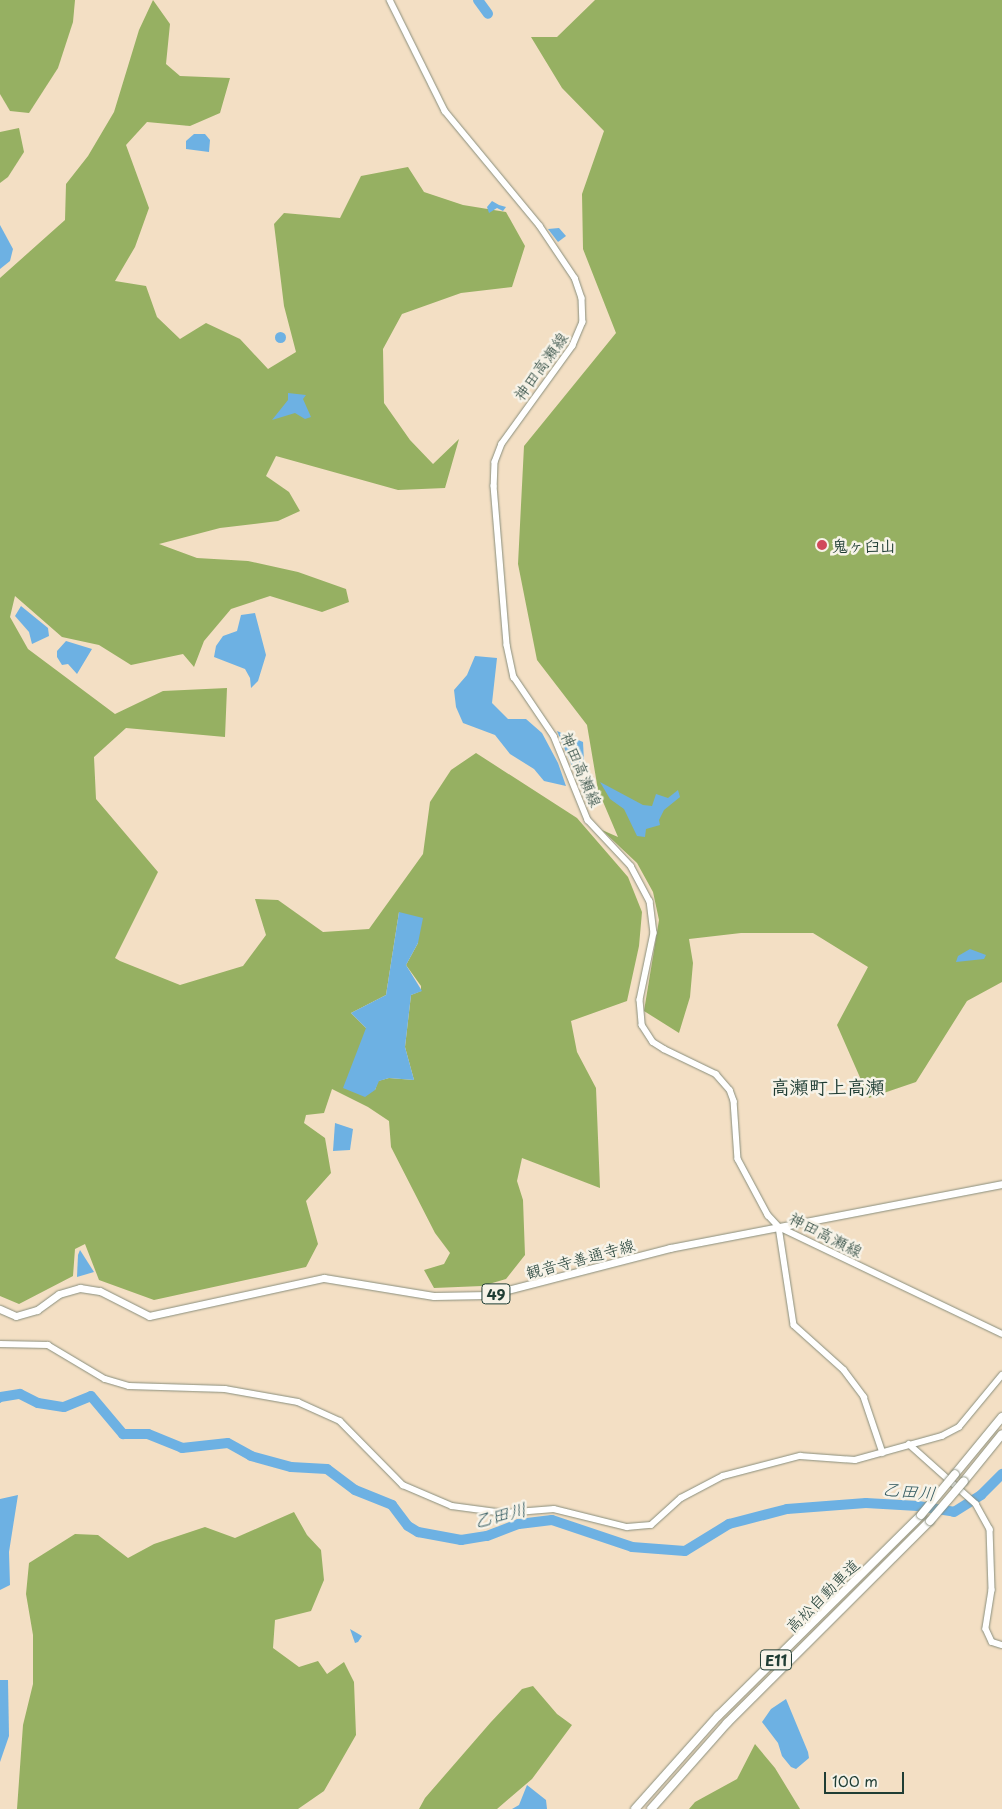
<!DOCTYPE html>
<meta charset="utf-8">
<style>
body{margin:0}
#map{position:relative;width:1002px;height:1809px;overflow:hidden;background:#f3dfc4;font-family:"Playpen Sans","Klee One",sans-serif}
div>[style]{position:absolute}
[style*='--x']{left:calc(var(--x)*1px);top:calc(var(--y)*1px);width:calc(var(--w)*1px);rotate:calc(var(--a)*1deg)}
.forest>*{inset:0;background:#96b062}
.water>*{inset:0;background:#6db1e3}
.round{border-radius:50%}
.stream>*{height:2px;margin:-1px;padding:0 1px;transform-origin:1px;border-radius:1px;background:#6db1e3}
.river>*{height:10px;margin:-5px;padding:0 5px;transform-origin:5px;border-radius:5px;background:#6db1e3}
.roads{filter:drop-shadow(0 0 1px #898e7c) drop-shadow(0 0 1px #898e7c)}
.secondary>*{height:5.5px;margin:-2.75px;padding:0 2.75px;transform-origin:2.75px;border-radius:2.75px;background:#fff}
.primary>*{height:7px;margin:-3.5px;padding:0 3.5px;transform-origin:3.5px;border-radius:3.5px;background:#fff}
.highway>*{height:8px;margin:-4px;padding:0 4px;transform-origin:4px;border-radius:4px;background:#fff}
.bridges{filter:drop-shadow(0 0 1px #898e7c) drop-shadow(0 0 1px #898e7c)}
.highway-bridge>*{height:8px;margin:-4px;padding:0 4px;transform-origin:4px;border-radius:4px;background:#fff}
.dots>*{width:14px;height:14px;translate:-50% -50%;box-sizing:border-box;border:2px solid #f7f3e8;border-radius:50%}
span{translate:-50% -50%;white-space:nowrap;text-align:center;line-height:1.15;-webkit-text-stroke:5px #f7f3e8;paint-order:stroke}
.shield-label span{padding:1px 4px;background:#f7f3e8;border:1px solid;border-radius:4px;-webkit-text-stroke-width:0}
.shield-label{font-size:15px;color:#1f3d34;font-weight:700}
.street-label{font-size:16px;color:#1f3d34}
.poi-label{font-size:16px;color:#1f3d34;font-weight:700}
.left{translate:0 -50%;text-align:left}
.water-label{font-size:18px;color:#325a60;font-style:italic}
.quarter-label{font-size:19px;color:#1f3d34;font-weight:700}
.scale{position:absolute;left:824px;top:1772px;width:80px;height:22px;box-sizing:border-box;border:2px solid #1f3d34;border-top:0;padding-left:6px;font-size:15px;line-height:18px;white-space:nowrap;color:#1f3d34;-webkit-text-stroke:4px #f7f3e8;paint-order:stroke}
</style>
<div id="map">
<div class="forest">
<div style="clip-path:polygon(0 0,75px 0,73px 22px,58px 68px,29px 113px,10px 111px,0 94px)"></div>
<div style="clip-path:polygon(evenodd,153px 0,170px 24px,166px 64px,180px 76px,230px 78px,220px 113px,190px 126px,147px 122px,126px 145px,149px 208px,135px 247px,115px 281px,146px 286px,157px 317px,180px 339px,206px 323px,240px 339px,268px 369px,296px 352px,284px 306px,274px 224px,284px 213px,340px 218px,361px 176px,408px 167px,424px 192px,463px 205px,506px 212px,525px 246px,512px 287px,461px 293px,402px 314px,383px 349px,384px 403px,410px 440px,433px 464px,459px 439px,445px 488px,398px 490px,276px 456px,266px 476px,289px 492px,300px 511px,278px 521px,220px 528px,159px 544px,197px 558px,248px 561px,298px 572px,346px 589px,349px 602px,322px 612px,270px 596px,231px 609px,204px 641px,194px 667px,183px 654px,131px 665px,99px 645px,62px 637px,15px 596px,10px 617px,28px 649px,115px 714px,163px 691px,227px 688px,225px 737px,126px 728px,94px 757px,96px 799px,158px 872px,115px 958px,120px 961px,180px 985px,243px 966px,266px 935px,255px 899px,278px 900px,323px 932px,369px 929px,423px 854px,430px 802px,451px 770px,476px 753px,577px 818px,628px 877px,642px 912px,639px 946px,627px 1001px,571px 1021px,577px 1052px,596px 1088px,600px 1188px,522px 1158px,517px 1181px,523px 1200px,525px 1255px,506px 1279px,482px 1286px,434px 1288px,424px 1270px,444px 1264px,450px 1253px,435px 1233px,391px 1147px,389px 1121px,368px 1107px,332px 1089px,324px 1113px,306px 1115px,304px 1123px,325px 1138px,331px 1173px,306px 1201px,318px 1244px,306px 1267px,154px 1300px,99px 1280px,85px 1244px,75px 1249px,73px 1276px,19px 1304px,0 1296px,0 278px,65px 220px,66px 184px,88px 156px,114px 112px,139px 30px,153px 0,399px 912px,418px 943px,406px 965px,421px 986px,421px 991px,411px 995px,405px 1047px,414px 1080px,389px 1078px,378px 1081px,375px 1090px,366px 1028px,351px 1013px,386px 995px,399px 912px)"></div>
<div style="clip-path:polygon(595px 0,1002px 0,1002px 982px,967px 1001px,916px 1082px,869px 1098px,837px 1025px,868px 967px,813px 933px,741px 933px,689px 939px,693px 963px,690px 997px,679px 1033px,644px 1011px,659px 920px,653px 892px,637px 863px,602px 830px,618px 837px,598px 790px,587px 725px,537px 660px,518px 564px,524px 446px,616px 333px,583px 249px,582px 194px,604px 131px,562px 88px,531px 37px,557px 37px)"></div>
<div style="clip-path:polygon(19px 128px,24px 152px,8px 177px,0 183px,0 132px)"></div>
<div style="clip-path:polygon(294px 1512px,307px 1535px,321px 1550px,324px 1580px,311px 1611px,275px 1620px,273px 1648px,299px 1667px,318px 1661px,327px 1674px,344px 1662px,354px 1682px,356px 1735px,324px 1791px,298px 1809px,17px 1809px,23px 1725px,33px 1684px,33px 1635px,26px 1594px,29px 1563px,75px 1534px,98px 1535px,128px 1558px,154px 1544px,205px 1527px,235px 1538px)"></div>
<div style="clip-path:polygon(533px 1686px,557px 1714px,572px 1725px,532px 1779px,497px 1809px,419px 1809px,425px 1798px,491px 1722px,522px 1689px)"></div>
<div style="clip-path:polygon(755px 1744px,775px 1768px,800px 1809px,689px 1809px,695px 1802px,737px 1779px)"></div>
</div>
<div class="water">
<div style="clip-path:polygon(194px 134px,205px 134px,210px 140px,209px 152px,186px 149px,186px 141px)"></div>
<div style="clip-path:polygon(492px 201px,499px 205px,506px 207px,503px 211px,497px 208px,489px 213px,487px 207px)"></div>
<div style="clip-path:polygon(0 225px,13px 249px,10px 261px,0 269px)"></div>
<div style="clip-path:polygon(559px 228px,566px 236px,558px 242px,548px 229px)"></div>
<div class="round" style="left:274.5px;top:331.5px;width:11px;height:11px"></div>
<div style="clip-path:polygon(288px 393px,306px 395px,303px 399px,311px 417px,305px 419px,295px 413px,272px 420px,288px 400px)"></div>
<div style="clip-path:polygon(21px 606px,48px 628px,49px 636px,32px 644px,29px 632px,15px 616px)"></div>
<div style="clip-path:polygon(255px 613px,266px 655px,258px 681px,251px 688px,250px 678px,245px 669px,214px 657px,216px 646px,223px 636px,237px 631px,241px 615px)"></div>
<div style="clip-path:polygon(66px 641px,92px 649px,77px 674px,68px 664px,62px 665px,57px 657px,57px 651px)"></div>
<div style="clip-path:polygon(475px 656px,497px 658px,492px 703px,508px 719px,526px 719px,542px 733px,558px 763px,566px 786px,544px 781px,534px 769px,510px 754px,495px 735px,463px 723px,456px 707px,454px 690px,467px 675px)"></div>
<div style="clip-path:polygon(557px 731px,583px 742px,584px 762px,575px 773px)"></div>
<div style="clip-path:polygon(600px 782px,643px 805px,652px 806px,656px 794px,668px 798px,678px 790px,680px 797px,664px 810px,659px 820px,660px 825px,646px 829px,645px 837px,637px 836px,624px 809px,610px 799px)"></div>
<div style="clip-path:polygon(399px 912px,423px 918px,418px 943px,406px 965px,422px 991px,411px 995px,405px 1047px,414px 1080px,389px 1078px,379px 1081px,375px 1090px,365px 1097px,343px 1088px,366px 1028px,351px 1013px,386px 995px)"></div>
<div style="clip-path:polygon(970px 949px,986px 955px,984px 959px,956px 962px,958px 956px)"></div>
<div style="clip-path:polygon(335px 1123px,353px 1129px,350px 1150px,333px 1151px)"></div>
<div style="clip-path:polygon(80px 1250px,94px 1272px,77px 1277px,78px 1255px)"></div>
<div style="clip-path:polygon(18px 1495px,9px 1552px,10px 1585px,0 1590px,0 1499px)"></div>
<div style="clip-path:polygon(350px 1629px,362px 1636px,358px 1642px,355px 1643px)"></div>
<div style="clip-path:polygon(0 1680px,8px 1680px,9px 1736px,0 1762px)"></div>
<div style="clip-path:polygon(786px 1699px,808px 1752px,809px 1758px,796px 1769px,791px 1767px,782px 1756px,778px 1743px,762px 1722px,771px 1709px)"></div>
<div style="clip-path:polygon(527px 1785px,546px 1800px,547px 1809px,512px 1809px,519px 1805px)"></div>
</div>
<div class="stream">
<div style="--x:0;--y:1402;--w:11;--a:-41"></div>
</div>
<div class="river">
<div style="--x:478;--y:0;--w:17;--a:54"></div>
<div style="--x:0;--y:1397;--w:20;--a:-9"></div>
<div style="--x:20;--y:1394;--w:20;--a:27"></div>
<div style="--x:38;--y:1403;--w:26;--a:9"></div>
<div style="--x:64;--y:1407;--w:29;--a:-22"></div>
<div style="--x:91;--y:1396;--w:50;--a:49.9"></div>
<div style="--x:123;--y:1434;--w:25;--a:0"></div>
<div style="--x:148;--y:1434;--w:37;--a:22"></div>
<div style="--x:182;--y:1448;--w:46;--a:-6.2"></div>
<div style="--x:228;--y:1443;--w:26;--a:29"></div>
<div style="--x:251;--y:1456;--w:41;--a:15.4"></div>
<div style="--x:291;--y:1467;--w:36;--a:3"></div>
<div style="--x:327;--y:1469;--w:35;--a:37"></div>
<div style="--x:355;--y:1490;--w:40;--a:22"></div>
<div style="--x:392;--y:1505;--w:26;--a:53"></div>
<div style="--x:408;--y:1526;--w:12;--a:31"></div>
<div style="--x:418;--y:1532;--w:44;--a:10.5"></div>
<div style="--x:461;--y:1540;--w:26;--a:-9"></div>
<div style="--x:487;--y:1536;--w:34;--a:-21"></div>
<div style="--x:519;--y:1524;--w:33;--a:-7"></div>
<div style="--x:552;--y:1520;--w:84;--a:18.6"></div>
<div style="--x:632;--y:1547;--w:53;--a:4.3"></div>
<div style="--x:685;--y:1551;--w:52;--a:-31.5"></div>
<div style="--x:729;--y:1524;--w:60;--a:-14.5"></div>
<div style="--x:787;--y:1509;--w:79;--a:-4.3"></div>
<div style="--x:866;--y:1503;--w:52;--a:3.3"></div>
<div style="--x:918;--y:1506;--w:36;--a:9"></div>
<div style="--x:954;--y:1512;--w:32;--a:-32"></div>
<div style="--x:981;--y:1495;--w:30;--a:-45"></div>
</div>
<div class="roads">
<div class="secondary">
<div style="--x:390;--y:0;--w:124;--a:63.6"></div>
<div style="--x:445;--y:111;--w:149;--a:50.4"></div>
<div style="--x:540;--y:226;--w:63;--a:56.1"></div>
<div style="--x:575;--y:278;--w:21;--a:71"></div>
<div style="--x:582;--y:298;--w:24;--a:88"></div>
<div style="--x:583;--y:322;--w:26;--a:113"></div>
<div style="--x:573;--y:346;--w:121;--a:125.9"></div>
<div style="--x:502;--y:444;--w:19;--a:111"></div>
<div style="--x:495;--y:462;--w:24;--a:92"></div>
<div style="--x:494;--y:486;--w:160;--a:85.3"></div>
<div style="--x:507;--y:645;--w:33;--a:78"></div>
<div style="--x:514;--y:677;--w:71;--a:55.9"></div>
<div style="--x:554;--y:736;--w:91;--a:68"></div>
<div style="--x:588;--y:820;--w:63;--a:46.9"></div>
<div style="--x:631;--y:866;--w:40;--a:62"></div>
<div style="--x:650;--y:901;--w:32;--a:83"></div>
<div style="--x:654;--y:933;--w:68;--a:101.8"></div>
<div style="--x:640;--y:1000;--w:25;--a:85"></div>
<div style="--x:642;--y:1025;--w:20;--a:57"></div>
<div style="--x:653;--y:1042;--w:13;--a:32"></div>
<div style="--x:664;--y:1049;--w:58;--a:25.7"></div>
<div style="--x:716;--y:1074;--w:21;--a:49"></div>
<div style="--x:730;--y:1090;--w:12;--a:70"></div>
<div style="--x:734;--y:1101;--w:58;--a:86.1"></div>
<div style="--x:738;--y:1159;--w:64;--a:61.8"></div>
<div style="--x:768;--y:1215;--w:16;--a:47"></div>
<div style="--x:779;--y:1227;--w:247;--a:25.6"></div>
<div style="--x:779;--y:1227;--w:99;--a:81.3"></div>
<div style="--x:794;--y:1325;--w:67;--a:42"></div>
<div style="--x:844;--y:1370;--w:34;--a:53"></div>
<div style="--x:864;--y:1397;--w:59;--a:71.3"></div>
<div style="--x:0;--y:1344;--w:48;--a:1.2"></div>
<div style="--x:48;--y:1345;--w:66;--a:30.8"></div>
<div style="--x:105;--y:1379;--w:25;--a:16"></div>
<div style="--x:129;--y:1386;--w:96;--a:1.8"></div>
<div style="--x:225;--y:1389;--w:74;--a:10.1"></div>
<div style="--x:298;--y:1402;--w:46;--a:24.3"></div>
<div style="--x:340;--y:1421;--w:90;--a:45.5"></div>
<div style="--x:403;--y:1485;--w:53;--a:23.2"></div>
<div style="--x:452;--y:1506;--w:52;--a:7.7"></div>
<div style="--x:504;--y:1513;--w:50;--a:-4.6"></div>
<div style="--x:554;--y:1509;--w:75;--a:13.9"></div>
<div style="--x:627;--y:1527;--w:24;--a:-5"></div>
<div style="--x:651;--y:1525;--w:40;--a:-42"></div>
<div style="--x:681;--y:1498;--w:47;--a:-27.6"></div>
<div style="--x:723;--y:1476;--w:80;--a:-14.6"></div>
<div style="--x:800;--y:1456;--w:55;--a:4.2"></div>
<div style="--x:855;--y:1460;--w:90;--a:-15.4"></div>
<div style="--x:942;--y:1436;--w:19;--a:-28"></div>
<div style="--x:959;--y:1427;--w:67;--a:-50.4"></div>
<div style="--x:909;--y:1444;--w:90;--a:41.8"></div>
<div style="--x:976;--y:1504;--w:29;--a:61"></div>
<div style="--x:990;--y:1529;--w:61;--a:88.1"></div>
<div style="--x:992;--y:1590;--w:39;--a:99"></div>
<div style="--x:986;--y:1629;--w:14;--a:65"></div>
<div style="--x:992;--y:1642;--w:10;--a:17"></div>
</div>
<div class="primary">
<div style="--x:0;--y:1309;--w:17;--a:24"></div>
<div style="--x:16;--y:1316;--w:22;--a:-16"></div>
<div style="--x:37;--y:1310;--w:27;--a:-36"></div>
<div style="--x:59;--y:1294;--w:22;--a:-16"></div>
<div style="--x:80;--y:1288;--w:20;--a:9"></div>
<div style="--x:100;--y:1291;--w:55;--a:27"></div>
<div style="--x:149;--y:1316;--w:179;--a:-12.3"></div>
<div style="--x:324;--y:1278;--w:111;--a:9.3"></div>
<div style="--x:434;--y:1296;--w:54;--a:-1.1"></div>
<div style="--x:488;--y:1295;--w:188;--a:-14.5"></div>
<div style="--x:670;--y:1248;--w:338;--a:-10.9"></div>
</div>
<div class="highway">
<div style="--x:955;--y:1474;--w:74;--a:-50.5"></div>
<div style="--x:964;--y:1481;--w:60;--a:-51"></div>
<div style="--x:635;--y:1809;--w:125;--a:-48.3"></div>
<div style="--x:718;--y:1716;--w:286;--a:-44.7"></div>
<div style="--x:651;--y:1809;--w:115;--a:-48.5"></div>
<div style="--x:727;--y:1723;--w:286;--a:-44.9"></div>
</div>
</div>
<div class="bridges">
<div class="highway-bridge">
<div style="--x:921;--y:1515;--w:53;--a:-50.3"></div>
<div style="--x:930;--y:1521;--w:52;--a:-49.6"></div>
</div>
</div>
<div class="dots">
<div style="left:822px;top:545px;background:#d1495b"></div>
</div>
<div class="shield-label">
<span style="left:496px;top:1294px">49</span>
<span style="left:776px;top:1660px">E11</span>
</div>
<div class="street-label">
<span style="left:540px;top:366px;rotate:-54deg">神田高瀬線</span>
<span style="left:582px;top:769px;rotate:67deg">神田高瀬線</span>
<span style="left:826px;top:1234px;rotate:27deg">神田高瀬線</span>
<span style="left:580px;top:1258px;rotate:-15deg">観音寺善通寺線</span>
<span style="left:822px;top:1595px;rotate:-45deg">高松自動車道</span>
</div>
<div class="poi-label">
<span class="left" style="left:832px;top:545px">鬼ヶ臼山</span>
</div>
<div class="water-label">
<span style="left:909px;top:1491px;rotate:6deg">乙田川</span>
<span style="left:500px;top:1515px;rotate:-14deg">乙田川</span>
</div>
<div class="quarter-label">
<span style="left:828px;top:1087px">高瀬町上高瀬</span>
</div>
<div class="scale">100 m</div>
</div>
